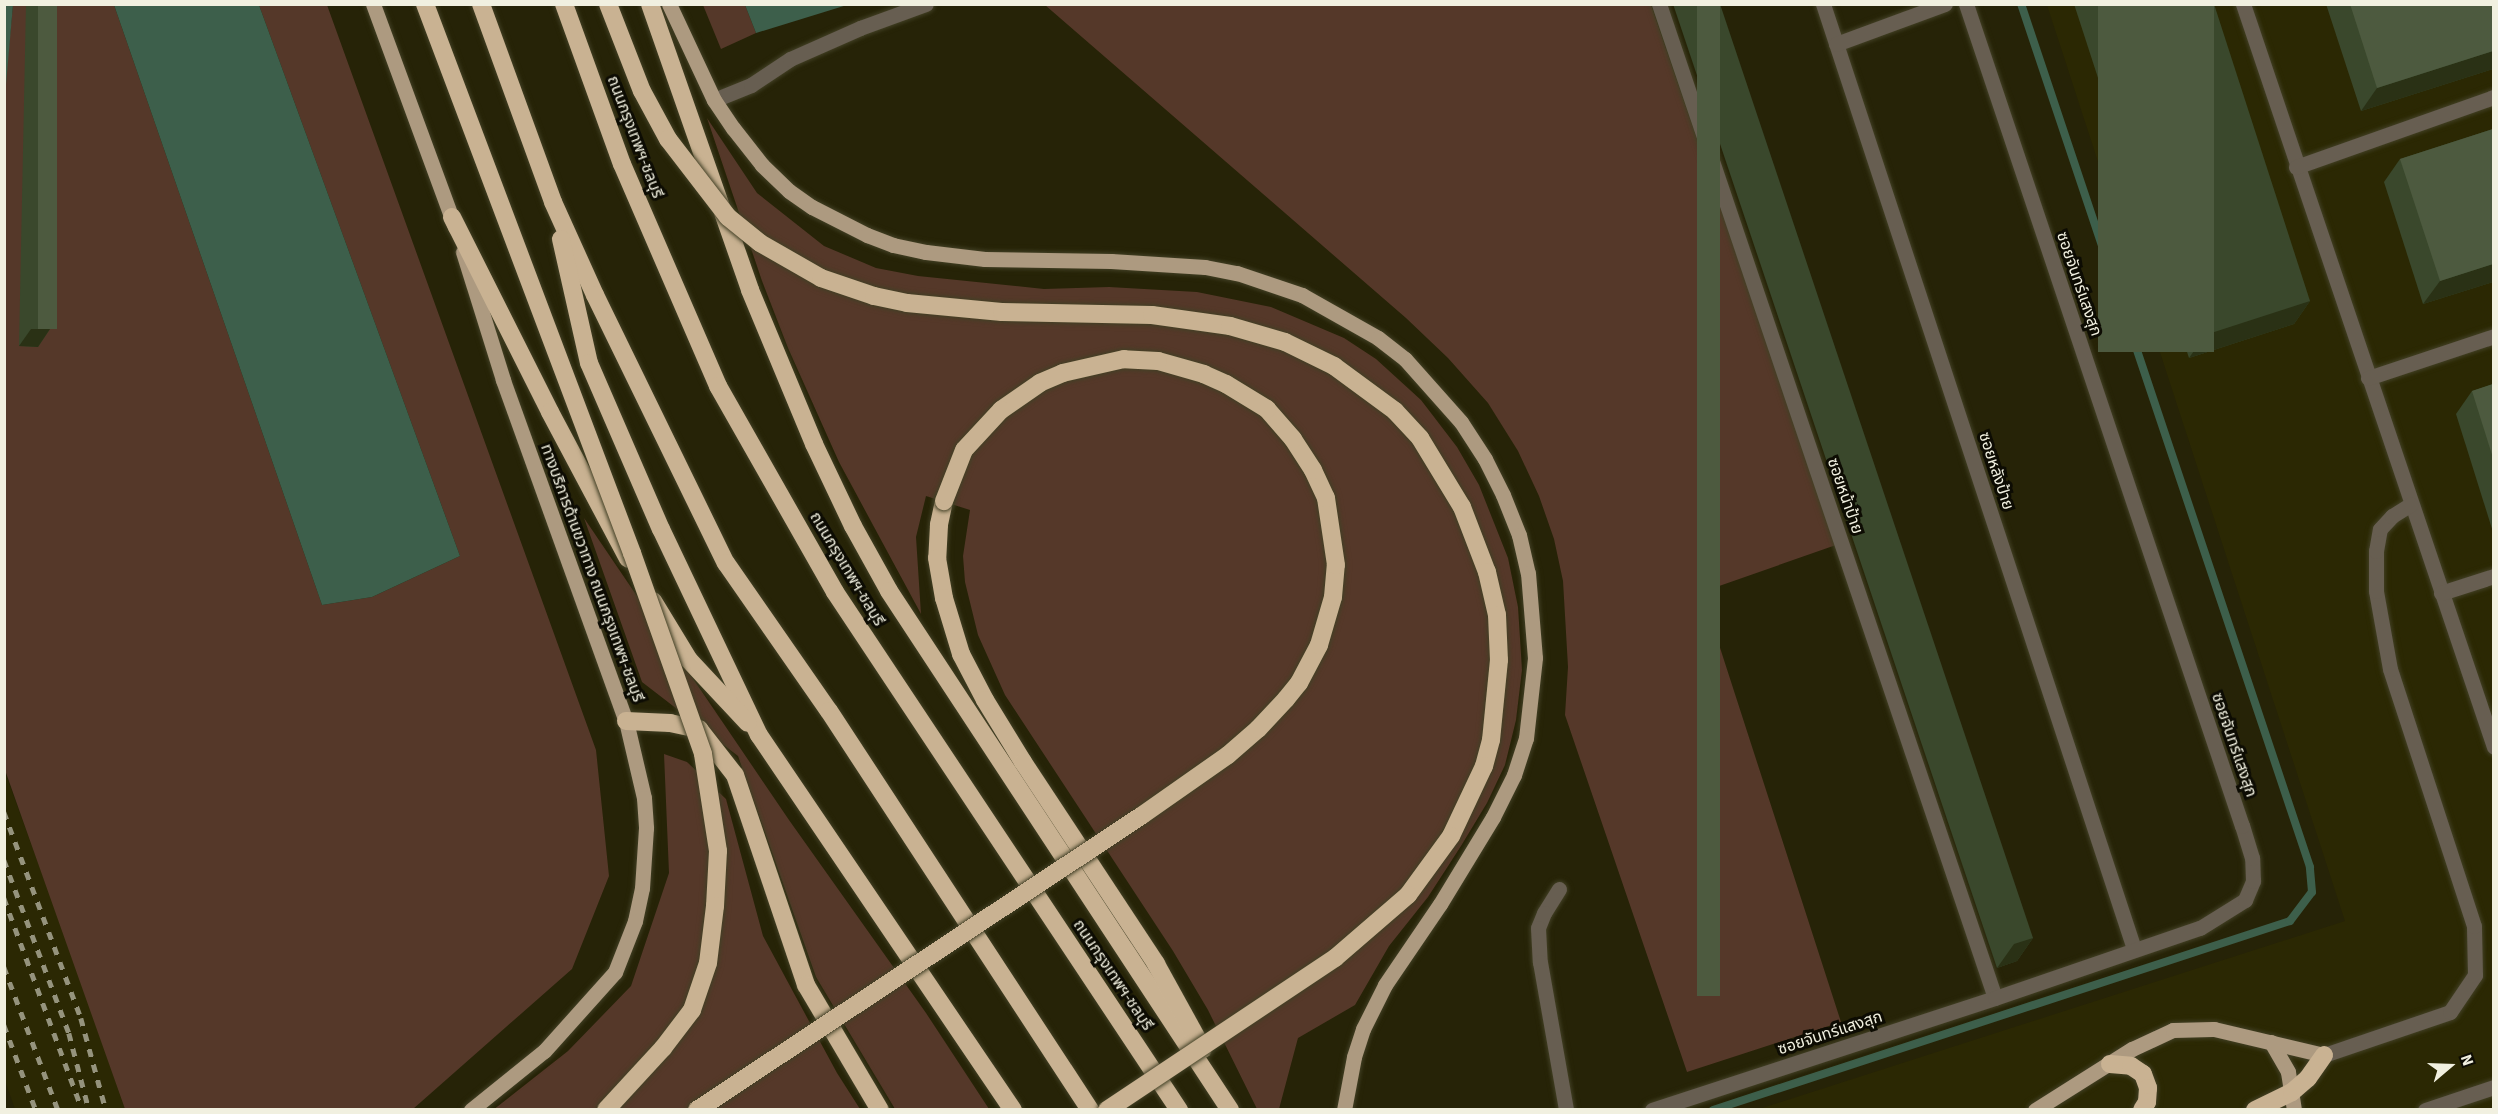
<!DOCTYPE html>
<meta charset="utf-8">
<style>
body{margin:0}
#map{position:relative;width:2498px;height:1114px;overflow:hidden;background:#262307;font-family:"Source Sans 3","Noto Sans Thai",sans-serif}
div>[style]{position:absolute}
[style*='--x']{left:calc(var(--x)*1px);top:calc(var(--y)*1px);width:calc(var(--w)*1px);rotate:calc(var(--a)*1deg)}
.built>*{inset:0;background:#2b2803}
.green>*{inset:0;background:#553829}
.water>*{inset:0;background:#3d5f4b}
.stream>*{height:8px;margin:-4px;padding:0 4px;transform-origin:4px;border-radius:4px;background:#3d5f4b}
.roads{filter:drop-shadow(0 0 2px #424025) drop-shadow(0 0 2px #424025)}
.minor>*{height:15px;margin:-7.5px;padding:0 7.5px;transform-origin:7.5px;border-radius:7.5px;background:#675e51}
.major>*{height:15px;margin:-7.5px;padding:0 7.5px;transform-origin:7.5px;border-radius:7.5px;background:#ad9a80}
.highway>*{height:18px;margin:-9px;padding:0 9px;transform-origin:9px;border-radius:9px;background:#c9b292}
.rail>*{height:4.5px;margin-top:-2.25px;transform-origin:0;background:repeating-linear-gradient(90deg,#95937d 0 8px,transparent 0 16px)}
.bridges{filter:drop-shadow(0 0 2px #424025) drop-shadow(0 0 2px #424025)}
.highway-bridge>*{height:18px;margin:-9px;padding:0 9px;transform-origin:9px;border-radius:9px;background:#c9b292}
.wall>*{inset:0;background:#3a482c}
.shaded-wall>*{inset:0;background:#2a3115}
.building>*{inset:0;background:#4d5a3f;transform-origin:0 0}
span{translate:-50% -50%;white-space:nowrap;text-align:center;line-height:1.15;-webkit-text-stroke:6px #0d0c03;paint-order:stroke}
.street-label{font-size:16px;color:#f1f0e0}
.frame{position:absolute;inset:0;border:6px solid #f1f0e0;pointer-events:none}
.north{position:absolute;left:2420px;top:1036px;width:60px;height:60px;-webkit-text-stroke:4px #0d0c03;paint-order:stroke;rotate:71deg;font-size:16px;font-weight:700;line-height:24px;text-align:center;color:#f1f0e0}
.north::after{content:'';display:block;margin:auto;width:21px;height:27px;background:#f1f0e0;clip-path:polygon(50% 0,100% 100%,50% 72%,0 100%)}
</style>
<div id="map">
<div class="built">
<div style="clip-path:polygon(2047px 5px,2493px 5px,2493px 1109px,1756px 1110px,2345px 921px)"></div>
<div style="clip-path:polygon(4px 770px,70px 949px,125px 1109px,15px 1109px,5px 1081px)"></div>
</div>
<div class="green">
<div style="clip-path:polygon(13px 5px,114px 5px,322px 605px,372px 597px,460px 556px,259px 5px,327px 5px,596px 750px,609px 876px,572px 969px,413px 1109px,125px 1109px,5px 770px,4px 96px)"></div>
<div style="clip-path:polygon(703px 5px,745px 5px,756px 33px,721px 49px)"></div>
<div style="clip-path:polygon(1045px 5px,1651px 5px,1836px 545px,1702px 592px,1841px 1022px,1687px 1072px,1565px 715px,1568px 667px,1563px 581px,1554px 539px,1539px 496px,1518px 451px,1488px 403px,1448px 358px,1406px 318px)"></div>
<div style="clip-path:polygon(707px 118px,757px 193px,824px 246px,876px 268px,918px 276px,1044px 289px,1109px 287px,1197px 292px,1271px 307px,1344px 338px,1376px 359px,1421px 400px,1457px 447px,1479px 485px,1508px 558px,1518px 607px,1522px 670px,1516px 720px,1505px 765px,1487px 803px,1461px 846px,1428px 897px,1389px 946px,1355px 1005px,1298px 1038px,1279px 1109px,1257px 1109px,1208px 1010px,1173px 951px,1005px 695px,978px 635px,965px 582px,963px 556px,970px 510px,926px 496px,916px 537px,921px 614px,839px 462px,788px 348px,762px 281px)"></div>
<div style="clip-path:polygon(584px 518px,789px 820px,926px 1013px,989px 1109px,895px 1109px,816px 977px,738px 756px,642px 682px)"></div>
<div style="clip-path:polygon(664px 754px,687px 762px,726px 799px,763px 936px,837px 1073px,860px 1109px,493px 1110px,568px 1051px,631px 986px,669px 873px)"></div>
</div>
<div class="water">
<div style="clip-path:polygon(5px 4px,13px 5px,5px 96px,4px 5px)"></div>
<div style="clip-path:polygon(114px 5px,259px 5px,460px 556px,372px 597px,322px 605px)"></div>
<div style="clip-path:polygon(745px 5px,847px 5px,756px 33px)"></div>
</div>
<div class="stream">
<div style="--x:1713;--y:1110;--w:607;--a:-18.14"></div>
<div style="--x:2290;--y:921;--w:36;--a:-53"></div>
<div style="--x:2312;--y:892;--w:25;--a:-95"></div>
<div style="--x:2310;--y:867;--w:910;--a:-108.51"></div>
</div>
<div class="roads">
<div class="minor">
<div style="--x:1659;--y:4;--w:1049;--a:71.32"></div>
<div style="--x:1823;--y:4;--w:995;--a:71.78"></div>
<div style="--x:2243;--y:4;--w:784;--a:71.33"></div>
<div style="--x:1836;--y:44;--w:116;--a:-20.2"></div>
<div style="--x:714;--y:100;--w:40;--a:-22"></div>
<div style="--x:751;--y:85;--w:47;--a:-33.7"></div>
<div style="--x:790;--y:59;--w:77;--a:-23.9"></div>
<div style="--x:860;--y:28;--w:70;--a:-20"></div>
<div style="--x:2296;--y:167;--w:210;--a:-19.5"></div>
<div style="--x:2368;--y:378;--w:133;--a:-18.4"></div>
<div style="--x:2441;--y:593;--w:56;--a:-17.8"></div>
<div style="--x:1559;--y:889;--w:28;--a:122"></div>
<div style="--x:1544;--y:913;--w:16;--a:112"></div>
<div style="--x:1538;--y:928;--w:34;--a:87"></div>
<div style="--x:1540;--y:962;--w:150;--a:80"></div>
<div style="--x:2324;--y:1055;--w:133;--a:-18.8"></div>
<div style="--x:2450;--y:1012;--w:45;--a:-56"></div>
<div style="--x:2475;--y:975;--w:49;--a:-91.2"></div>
<div style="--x:2474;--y:926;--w:270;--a:-108.1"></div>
<div style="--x:2390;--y:669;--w:79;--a:-100.2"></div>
<div style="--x:2376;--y:591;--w:40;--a:-90"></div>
<div style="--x:2376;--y:551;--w:22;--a:-80"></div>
<div style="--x:2380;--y:529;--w:18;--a:-47"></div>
<div style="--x:2392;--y:516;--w:22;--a:-32"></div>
<div style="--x:1652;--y:1110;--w:361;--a:-18.1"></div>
<div style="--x:1995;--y:998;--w:217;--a:-18.9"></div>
<div style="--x:2200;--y:928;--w:53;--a:-31.9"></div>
<div style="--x:2245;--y:900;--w:21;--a:-67"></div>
<div style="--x:2253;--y:881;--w:23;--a:-92"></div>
<div style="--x:2252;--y:858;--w:34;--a:-107"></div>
<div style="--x:2242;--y:826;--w:867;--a:-108.56"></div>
<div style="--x:2425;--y:1110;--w:73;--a:-18.4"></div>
</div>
<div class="major">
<div style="--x:373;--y:4;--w:238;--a:69.8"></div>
<div style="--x:669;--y:4;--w:106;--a:64.9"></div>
<div style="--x:714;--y:100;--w:34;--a:56"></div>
<div style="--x:733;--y:128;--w:47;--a:51.9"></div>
<div style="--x:762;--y:165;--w:37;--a:44"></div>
<div style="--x:789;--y:191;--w:28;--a:35"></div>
<div style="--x:812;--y:207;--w:62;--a:27"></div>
<div style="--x:867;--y:235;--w:28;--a:21"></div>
<div style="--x:893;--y:245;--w:34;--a:12"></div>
<div style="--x:926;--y:252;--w:59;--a:6.8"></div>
<div style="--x:985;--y:259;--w:126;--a:0.9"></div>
<div style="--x:1111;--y:261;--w:94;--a:3.7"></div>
<div style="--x:1205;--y:267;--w:33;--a:11"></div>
<div style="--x:1237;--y:273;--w:69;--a:18.7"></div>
<div style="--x:1302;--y:295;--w:87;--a:29.5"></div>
<div style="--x:1378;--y:338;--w:34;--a:38"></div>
<div style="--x:1405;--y:359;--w:84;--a:48.4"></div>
<div style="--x:1461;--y:422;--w:44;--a:57"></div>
<div style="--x:1485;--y:459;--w:40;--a:63.4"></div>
<div style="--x:1503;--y:495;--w:43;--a:68.2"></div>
<div style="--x:1519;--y:535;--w:39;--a:77"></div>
<div style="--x:1528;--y:573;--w:85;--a:85.3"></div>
<div style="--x:1535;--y:658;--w:81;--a:96.4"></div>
<div style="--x:1526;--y:738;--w:39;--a:108"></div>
<div style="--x:1514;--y:775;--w:47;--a:116.6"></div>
<div style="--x:1493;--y:817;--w:102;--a:121.3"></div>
<div style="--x:1440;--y:904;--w:98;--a:124.2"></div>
<div style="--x:1385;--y:985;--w:49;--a:116.6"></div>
<div style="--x:1363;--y:1029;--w:29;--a:108"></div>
<div style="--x:1354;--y:1057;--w:54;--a:100.7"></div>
<div style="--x:463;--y:252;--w:134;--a:72.6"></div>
<div style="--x:503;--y:380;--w:363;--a:70.2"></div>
<div style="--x:626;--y:721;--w:79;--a:76.8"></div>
<div style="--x:644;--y:798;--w:30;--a:86"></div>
<div style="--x:646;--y:828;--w:60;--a:93.8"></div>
<div style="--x:642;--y:888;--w:34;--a:102"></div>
<div style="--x:635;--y:921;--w:55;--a:111.4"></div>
<div style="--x:615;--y:972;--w:106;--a:131.9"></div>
<div style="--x:544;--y:1051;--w:94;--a:141.1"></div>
<div style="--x:2271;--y:1042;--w:34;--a:60"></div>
<div style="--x:2288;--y:1072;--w:38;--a:81"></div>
<div style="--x:2035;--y:1110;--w:115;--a:-32.2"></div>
<div style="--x:2132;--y:1049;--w:45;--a:-24.9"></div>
<div style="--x:2173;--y:1030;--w:41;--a:-1.4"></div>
<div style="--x:2214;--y:1029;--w:113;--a:13.3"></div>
</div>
<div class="highway">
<div style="--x:481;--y:4;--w:211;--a:70"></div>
<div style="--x:553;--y:202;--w:102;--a:65.7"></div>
<div style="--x:595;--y:295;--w:298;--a:64"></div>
<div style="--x:726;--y:563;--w:180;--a:55.2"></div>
<div style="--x:829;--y:711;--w:477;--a:56.8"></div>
<div style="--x:564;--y:4;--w:170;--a:70.1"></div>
<div style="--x:622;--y:164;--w:242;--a:66.6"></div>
<div style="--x:718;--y:386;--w:237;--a:60.4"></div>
<div style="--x:835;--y:592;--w:622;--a:56.41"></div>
<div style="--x:650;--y:4;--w:303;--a:70.7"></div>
<div style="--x:750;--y:290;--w:167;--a:67.4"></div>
<div style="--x:814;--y:444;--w:91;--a:64.6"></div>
<div style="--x:853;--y:526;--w:74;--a:61"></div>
<div style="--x:889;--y:591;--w:621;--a:56.69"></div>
<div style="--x:452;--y:217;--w:218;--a:63.3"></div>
<div style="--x:550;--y:412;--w:166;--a:62"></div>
<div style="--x:561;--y:239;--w:127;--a:77.3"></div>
<div style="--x:589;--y:363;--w:181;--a:66.6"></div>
<div style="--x:661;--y:529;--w:228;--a:64.6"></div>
<div style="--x:759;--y:735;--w:453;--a:55.9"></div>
<div style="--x:944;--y:501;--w:25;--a:102"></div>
<div style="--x:939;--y:525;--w:33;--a:93"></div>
<div style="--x:937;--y:558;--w:41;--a:80.1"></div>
<div style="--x:944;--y:598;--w:59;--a:73.1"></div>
<div style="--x:961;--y:654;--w:52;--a:62.4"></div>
<div style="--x:985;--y:700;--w:73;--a:58.5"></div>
<div style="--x:1023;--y:762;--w:242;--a:56.6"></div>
<div style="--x:1156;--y:964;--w:97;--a:61.1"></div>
<div style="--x:653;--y:601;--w:69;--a:58.6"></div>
<div style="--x:689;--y:660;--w:86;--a:46.9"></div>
<div style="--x:626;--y:721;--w:44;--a:2.6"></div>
<div style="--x:670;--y:723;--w:30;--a:12"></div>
<div style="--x:699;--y:729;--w:58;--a:52"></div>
<div style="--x:735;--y:775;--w:222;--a:71.3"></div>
<div style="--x:806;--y:985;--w:145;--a:59.4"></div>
<div style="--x:2110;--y:1064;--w:21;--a:5"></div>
<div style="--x:2131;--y:1066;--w:14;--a:34"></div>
<div style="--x:2143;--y:1074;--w:15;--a:70"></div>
<div style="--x:2148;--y:1088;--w:14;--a:94"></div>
<div style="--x:2147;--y:1102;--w:9;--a:122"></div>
<div style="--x:2255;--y:1110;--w:41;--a:-25.9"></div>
<div style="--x:2292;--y:1092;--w:21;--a:-41"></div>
<div style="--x:2308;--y:1078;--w:28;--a:-55"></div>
</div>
</div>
<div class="rail">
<div style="--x:4;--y:812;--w:220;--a:69.5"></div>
<div style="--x:81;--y:1018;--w:95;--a:74.8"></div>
<div style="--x:4;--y:860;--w:185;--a:69.4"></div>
<div style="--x:69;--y:1033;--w:80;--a:75.4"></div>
<div style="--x:4;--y:898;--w:222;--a:69.7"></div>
<div style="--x:4;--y:967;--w:153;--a:69.3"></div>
<div style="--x:4;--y:1025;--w:91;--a:69.4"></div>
</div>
<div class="bridges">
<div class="highway-bridge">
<div style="--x:425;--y:4;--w:587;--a:69.34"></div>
<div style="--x:632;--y:553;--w:213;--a:70.5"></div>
<div style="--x:703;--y:754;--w:98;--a:81.2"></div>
<div style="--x:718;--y:851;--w:55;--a:93.1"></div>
<div style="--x:715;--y:906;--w:57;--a:97"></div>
<div style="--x:708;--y:963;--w:50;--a:108.8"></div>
<div style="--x:692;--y:1010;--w:48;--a:127.3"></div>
<div style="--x:663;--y:1048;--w:84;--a:132.6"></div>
<div style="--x:608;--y:4;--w:93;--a:68.7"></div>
<div style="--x:642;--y:91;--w:55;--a:61.6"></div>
<div style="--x:668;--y:139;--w:98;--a:52.4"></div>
<div style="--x:728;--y:217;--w:41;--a:39.1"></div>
<div style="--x:760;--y:243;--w:70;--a:29.8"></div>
<div style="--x:821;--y:278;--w:56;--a:18.8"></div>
<div style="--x:874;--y:296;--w:34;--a:12"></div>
<div style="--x:907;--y:303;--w:95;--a:5.4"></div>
<div style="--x:1002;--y:312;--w:150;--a:1.1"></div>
<div style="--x:1152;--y:315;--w:79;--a:8"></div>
<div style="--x:1230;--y:326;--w:57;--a:16.2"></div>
<div style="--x:1285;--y:342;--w:55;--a:26.1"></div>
<div style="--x:1334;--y:366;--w:76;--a:36.4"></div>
<div style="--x:1395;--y:411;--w:37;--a:47"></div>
<div style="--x:1420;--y:438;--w:81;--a:58.7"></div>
<div style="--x:1462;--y:507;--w:70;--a:69"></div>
<div style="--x:1487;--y:572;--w:44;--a:76.9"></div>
<div style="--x:1497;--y:615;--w:45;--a:87.5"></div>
<div style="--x:1499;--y:660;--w:80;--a:95.7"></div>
<div style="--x:1491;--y:740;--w:27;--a:105"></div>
<div style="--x:1484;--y:766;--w:77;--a:115.2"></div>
<div style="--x:1451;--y:836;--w:73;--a:126.1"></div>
<div style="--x:1408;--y:895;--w:96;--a:139.2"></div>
<div style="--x:1335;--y:958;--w:274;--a:146.3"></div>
<div style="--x:697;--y:1110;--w:533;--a:-33.51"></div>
<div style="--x:1141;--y:816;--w:106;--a:-35"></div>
<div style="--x:1228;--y:755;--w:40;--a:-41"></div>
<div style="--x:1258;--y:729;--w:41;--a:-47"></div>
<div style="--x:1286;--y:699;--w:21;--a:-51"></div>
<div style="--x:1299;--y:683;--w:43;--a:-62.2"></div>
<div style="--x:1319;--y:645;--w:50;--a:-73.7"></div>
<div style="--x:1333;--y:597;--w:32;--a:-85"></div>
<div style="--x:1336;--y:565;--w:68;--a:-98.5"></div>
<div style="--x:1326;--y:498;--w:31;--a:-115"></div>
<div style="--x:1313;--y:470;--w:37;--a:-123"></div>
<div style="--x:1293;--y:439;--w:40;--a:-131"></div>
<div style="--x:1267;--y:409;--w:48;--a:-148.6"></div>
<div style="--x:1226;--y:384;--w:24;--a:-156"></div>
<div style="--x:1204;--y:374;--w:48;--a:-164.2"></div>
<div style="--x:1158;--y:361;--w:34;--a:-177"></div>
<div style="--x:1124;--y:359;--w:63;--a:167.1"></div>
<div style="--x:1063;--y:373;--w:25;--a:157"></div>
<div style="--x:1040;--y:383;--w:47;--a:145.3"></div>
<div style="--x:1001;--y:410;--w:54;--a:132.8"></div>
<div style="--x:964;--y:450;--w:55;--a:111.4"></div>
</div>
</div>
<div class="wall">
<div style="clip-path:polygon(26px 4px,57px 4px,50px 329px,38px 347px,19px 346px)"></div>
<div style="clip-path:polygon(1673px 4px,1720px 4px,2033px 938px,2017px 961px,1997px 968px)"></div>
<div style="clip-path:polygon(2074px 4px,2214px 4px,2310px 301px,2294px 324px,2189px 358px)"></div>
<div style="clip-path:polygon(2326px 4px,2493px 4px,2493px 69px,2361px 111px)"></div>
<div style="clip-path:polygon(2493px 129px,2493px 282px,2423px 304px,2384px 182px,2400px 159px)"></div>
<div style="clip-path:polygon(2493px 384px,2493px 532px,2456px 414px,2472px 391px)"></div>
</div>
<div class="shaded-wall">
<div style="clip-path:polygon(2493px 51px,2493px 69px,2361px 111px,2377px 88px)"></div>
<div style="clip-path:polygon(2493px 264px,2493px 282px,2423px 304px,2440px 281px)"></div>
<div style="clip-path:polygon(2310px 301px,2294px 324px,2189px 358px,2205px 335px)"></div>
<div style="clip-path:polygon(31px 329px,50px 329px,38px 347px,19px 346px)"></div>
<div style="clip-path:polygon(2033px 938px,2017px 961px,1997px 968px,2014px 944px)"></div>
</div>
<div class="building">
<div style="left:38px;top:4px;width:19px;height:325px"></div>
<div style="left:1697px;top:4px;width:23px;height:992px"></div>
<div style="left:2098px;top:4px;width:116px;height:348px"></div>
<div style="clip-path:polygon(2350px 4px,2493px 4px,2493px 51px,2377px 88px)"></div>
<div style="clip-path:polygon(2493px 129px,2493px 264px,2440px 281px,2400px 159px)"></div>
<div style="clip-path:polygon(2493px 384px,2493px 458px,2472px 391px)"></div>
</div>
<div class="street-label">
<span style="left:635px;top:137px;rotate:69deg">ถนนกรุงเทพฯ-ชลบุรี</span>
<span style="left:2079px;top:284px;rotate:71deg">ซอยจันทร์แสงสุก</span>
<span style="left:1996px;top:471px;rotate:72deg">ซอยหลังป้าย</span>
<span style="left:1845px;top:496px;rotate:71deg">ซอยหน้าป้าย</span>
<span style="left:847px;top:569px;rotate:59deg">ถนนกรุงเทพฯ-ชลบุรี</span>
<span style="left:592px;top:573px;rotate:70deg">ทางบริการด้านขวาทาง ถนนกรุงเทพฯ-ชลบุรี</span>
<span style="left:2234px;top:745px;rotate:71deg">ซอยจันทร์แสงสุก</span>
<span style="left:1113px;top:975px;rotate:56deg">ถนนกรุงเทพฯ-ชลบุรี</span>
<span style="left:1830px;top:1033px;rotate:-18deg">ซอยจันทร์แสงสุก</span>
</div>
<div class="frame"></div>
<div class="north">N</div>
</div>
